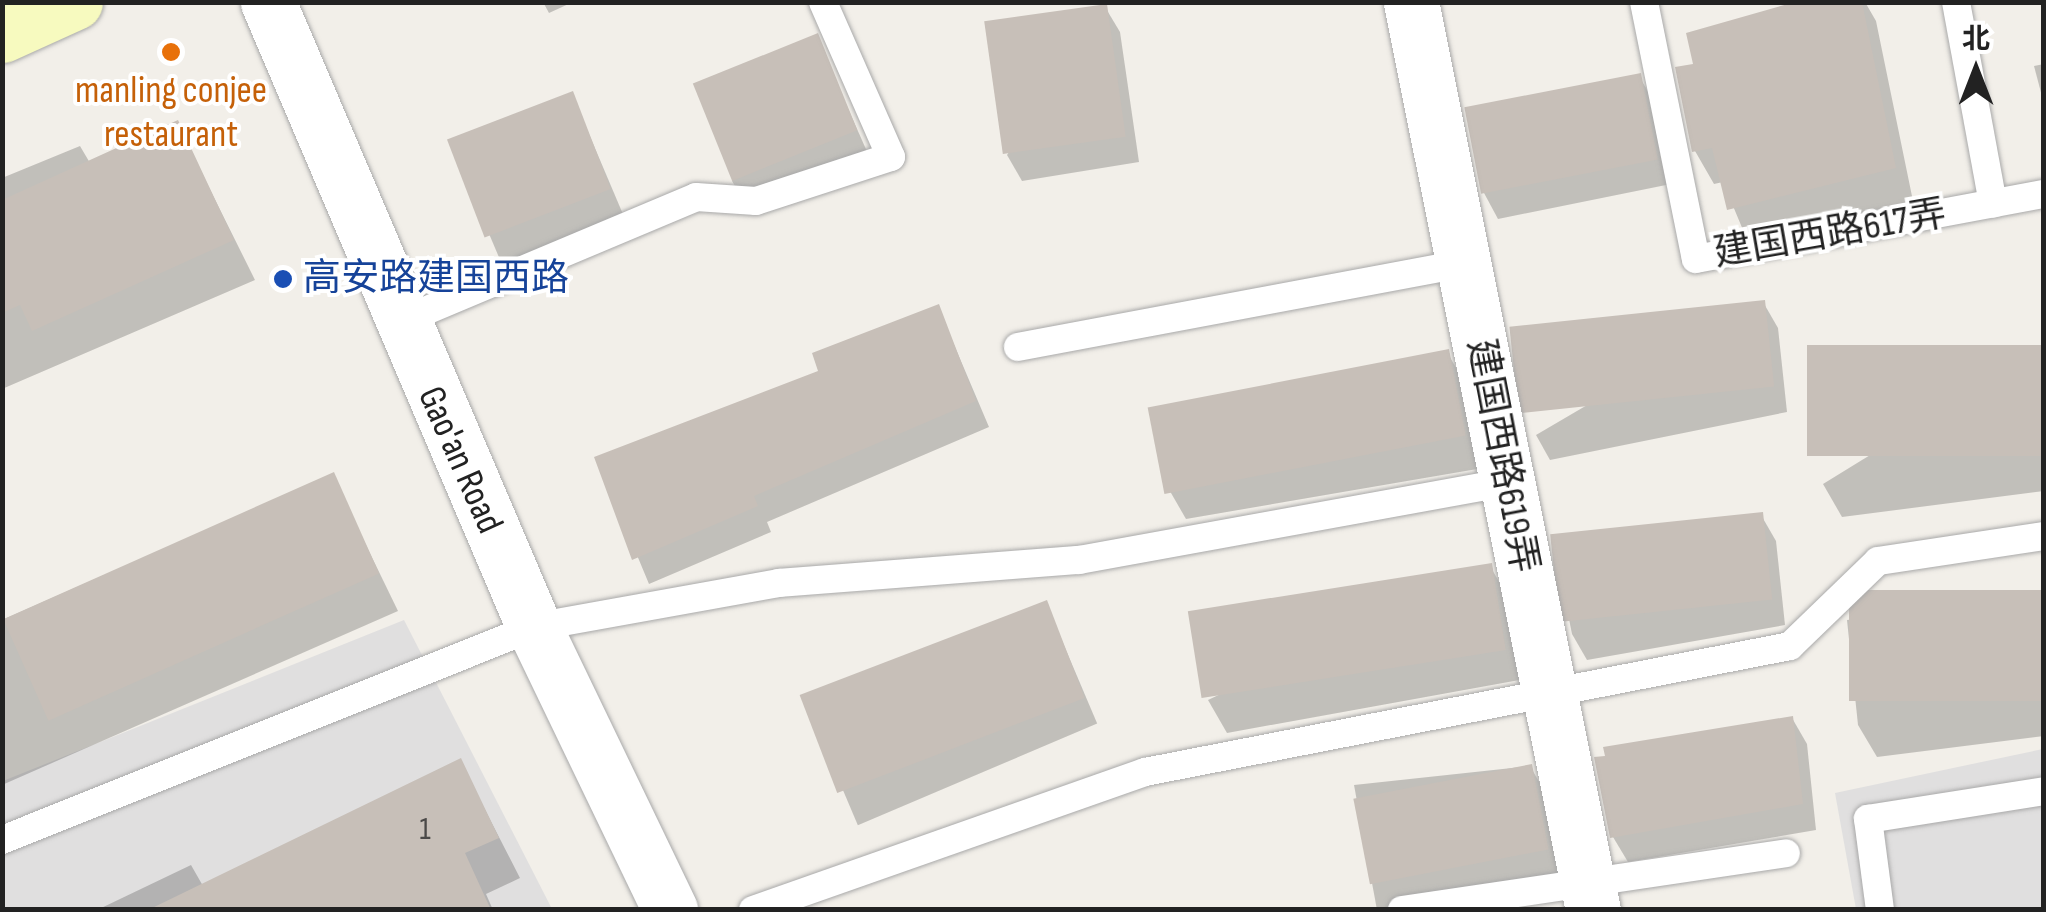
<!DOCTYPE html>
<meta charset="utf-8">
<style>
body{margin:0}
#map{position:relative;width:2046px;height:912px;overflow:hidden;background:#f2efe9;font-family:"Sofia Sans Condensed","Noto Sans SC",sans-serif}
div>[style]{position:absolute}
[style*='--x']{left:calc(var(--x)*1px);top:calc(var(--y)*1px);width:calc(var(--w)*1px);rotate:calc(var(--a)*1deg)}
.residential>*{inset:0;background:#e0dfdf}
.shadow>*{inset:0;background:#0003;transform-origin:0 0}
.building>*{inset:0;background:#c7bfb8;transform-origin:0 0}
.roads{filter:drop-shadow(0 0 2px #a9a9a9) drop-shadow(0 0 2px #a9a9a9)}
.lane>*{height:28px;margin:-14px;padding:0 14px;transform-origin:14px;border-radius:14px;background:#fff}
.street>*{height:55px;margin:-27.5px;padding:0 27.5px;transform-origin:27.5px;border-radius:27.5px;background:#fff}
.secondary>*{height:55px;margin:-27.5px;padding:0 27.5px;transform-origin:27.5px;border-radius:27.5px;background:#f7fabf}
.dots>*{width:28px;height:28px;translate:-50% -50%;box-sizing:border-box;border:5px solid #fff;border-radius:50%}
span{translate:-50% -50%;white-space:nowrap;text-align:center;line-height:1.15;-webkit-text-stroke:8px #fff;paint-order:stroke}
.number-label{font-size:32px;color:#4b4948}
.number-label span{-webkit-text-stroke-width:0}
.food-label{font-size:38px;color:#c56008}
.street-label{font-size:38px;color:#222}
.transit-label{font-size:38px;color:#164399}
.left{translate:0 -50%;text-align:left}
.frame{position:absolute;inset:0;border:5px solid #222;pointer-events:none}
.north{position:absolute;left:1926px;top:20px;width:100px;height:100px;-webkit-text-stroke:8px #fff;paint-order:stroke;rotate:0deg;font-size:28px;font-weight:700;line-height:40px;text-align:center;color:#222}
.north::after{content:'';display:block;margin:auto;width:35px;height:45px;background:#222;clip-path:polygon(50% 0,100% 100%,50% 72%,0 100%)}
</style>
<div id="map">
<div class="residential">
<div style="clip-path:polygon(404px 620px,552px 909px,3px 910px,3px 781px)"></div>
<div style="clip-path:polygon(2043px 749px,2043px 909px,1856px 909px,1835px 793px)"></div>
</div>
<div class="shadow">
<div style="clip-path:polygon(543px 2px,573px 2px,549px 13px)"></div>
<div style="clip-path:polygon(1804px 2px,1865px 2px,1876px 21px,1913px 201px,1748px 242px,1723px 182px,1714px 184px,1695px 151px)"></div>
<div style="clip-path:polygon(1105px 7px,1120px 32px,1139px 162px,1022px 181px,1007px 155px)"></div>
<div style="clip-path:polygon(816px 36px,869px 156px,747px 206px,732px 181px)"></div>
<div style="clip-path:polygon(2044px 64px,2044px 104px,2034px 66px)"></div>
<div style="clip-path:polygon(1639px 76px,1654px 102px,1671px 184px,1498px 219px,1484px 193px)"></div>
<div style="left:572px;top:94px;width:133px;height:131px;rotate:67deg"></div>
<div style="clip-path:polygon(177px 123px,255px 280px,2px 389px,2px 178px,80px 146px,90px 163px)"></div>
<div style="clip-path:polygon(1763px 302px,1778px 328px,1787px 412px,1550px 460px,1536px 435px)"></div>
<div style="clip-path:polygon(938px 307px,989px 427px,767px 522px,771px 532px,649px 584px,597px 459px,821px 372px)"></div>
<div style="clip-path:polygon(2044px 348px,2044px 491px,1842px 517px,1823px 484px)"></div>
<div style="clip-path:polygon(1447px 352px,1466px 385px,1483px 468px,1186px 519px,1167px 486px)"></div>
<div style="clip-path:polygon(332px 475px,398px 611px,2px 785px,2px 620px)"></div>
<div style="clip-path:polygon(1761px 515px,1776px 541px,1785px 625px,1587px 660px,1572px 634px,1556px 554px)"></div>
<div style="clip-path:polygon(1490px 566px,1509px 599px,1525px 679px,1227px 733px,1208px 700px)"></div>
<div style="clip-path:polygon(2044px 595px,2044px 736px,1877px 757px,1858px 725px,1847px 620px)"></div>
<div style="left:1046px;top:603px;width:131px;height:260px;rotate:67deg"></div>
<div style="clip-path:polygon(1792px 718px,1807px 744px,1816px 830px,1628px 862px,1613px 837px)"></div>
<div style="clip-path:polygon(460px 761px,520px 878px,486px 894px,493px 910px,97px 910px,191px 865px,203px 886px)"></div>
<div style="clip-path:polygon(1530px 766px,1545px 792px,1566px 895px,1470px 910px,1377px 910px,1354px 785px)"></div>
</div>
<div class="building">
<div style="clip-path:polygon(1795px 2px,1862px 2px,1896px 168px,1727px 210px,1712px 148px,1692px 152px,1675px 67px,1693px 64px,1686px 33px)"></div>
<div style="left:1107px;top:4px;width:134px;height:124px;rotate:82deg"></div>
<div style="left:818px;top:33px;width:105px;height:135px;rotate:68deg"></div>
<div style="left:1641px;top:73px;width:88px;height:180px;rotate:79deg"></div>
<div style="left:573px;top:91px;width:105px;height:135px;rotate:69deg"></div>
<div style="clip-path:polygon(178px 120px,234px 240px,32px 331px,20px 305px,2px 313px,2px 200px)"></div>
<div style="left:1765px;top:300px;width:87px;height:257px;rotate:84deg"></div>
<div style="clip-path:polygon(939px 304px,976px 401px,754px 496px,758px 506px,632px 560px,594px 457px,818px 371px,812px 353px)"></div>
<div style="left:2044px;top:345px;width:111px;height:237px;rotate:90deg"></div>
<div style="left:1449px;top:349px;width:88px;height:307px;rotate:79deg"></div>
<div style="left:334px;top:472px;width:111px;height:362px;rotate:66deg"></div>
<div style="left:1763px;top:512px;width:88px;height:214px;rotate:84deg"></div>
<div style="left:1492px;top:563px;width:88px;height:308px;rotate:81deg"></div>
<div style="left:2044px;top:590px;width:111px;height:195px;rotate:90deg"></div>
<div style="left:1047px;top:600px;width:105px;height:265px;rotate:69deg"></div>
<div style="clip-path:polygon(1793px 716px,1803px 804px,1610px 838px,1594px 757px,1605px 756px,1603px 747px)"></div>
<div style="clip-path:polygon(461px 758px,499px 838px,465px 853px,491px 910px,148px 910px)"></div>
<div style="left:1532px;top:764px;width:87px;height:182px;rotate:79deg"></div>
</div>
<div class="roads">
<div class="lane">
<div style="--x:1644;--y:2;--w:262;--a:78.6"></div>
<div style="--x:1696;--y:259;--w:354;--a:-10.6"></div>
<div style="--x:1956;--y:2;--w:205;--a:79.6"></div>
<div style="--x:399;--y:322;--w:322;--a:-22.8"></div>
<div style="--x:696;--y:197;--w:60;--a:3.8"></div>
<div style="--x:756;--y:201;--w:142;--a:-18.1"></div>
<div style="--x:891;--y:157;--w:169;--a:-113.7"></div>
<div style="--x:1018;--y:347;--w:453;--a:-10.6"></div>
<div style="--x:2;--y:840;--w:573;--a:-21.82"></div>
<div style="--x:534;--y:627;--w:249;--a:-10.2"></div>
<div style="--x:779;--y:583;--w:301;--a:-4.4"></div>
<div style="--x:1079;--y:560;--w:435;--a:-10.3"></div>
<div style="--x:753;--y:910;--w:416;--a:-19.4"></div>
<div style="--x:1145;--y:772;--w:657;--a:-11.05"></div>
<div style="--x:1790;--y:646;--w:122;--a:-44"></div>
<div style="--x:1878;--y:561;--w:168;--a:-8.6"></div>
<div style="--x:1402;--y:910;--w:388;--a:-8.4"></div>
<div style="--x:1880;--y:910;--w:92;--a:-97.5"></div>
<div style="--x:1868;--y:819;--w:178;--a:-9"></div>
</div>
<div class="street">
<div style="--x:268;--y:2;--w:679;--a:66.95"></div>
<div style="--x:534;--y:627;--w:314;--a:64.3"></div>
<div style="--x:1411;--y:2;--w:926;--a:78.67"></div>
</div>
<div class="secondary">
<div style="--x:2;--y:35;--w:80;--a:-24.3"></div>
</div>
</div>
<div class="dots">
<div style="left:171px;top:52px;background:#e8710a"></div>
<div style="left:283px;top:279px;background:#1a4fb4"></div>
</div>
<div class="number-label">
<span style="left:425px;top:830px">1</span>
</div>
<div class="food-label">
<span style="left:171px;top:113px">manling conjee<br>restaurant</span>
</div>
<div class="street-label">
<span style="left:1830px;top:234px;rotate:-10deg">建国西路617弄</span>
<span style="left:1502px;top:456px;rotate:79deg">建国西路619弄</span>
<span style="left:460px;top:460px;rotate:66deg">Gao'an Road</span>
</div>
<div class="transit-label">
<span class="left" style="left:303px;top:279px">高安路建国西路</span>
</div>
<div class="frame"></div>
<div class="north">北</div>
</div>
